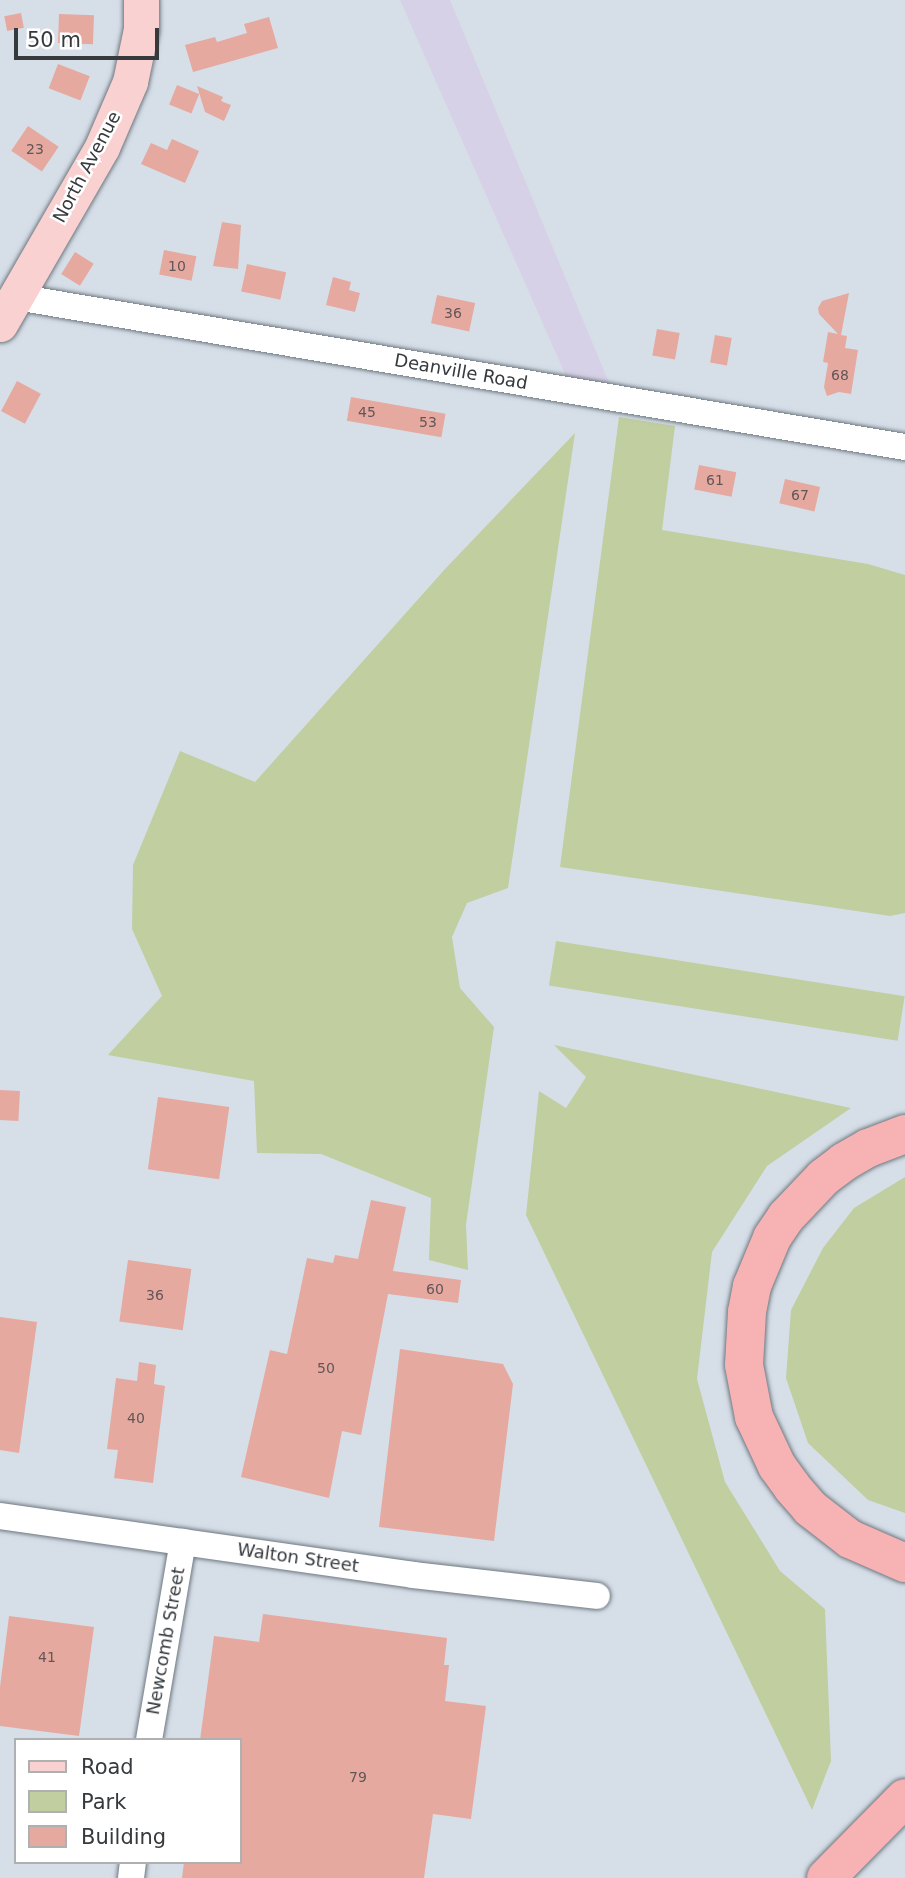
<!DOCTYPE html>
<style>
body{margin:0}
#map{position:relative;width:905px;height:1878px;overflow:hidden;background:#d6dfe8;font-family:"DejaVu Sans",sans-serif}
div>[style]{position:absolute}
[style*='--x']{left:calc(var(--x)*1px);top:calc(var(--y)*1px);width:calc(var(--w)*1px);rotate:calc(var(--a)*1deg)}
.industrial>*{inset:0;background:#d6d1e6}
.green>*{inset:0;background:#c0cea0;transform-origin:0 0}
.building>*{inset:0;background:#e5a9a0;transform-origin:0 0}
.roads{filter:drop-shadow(0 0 2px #6f7880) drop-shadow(0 0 2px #6f7880)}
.minor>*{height:26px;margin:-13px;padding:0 13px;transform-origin:13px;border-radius:13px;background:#fff}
.major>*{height:35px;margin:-17.5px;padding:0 17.5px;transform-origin:17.5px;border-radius:17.5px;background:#fad1d1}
.highway>*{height:38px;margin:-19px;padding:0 19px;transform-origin:19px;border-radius:19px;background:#f7b2b3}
span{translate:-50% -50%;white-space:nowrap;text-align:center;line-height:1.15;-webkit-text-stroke:5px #fff;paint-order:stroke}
.number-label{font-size:14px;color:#625656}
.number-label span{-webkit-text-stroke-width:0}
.street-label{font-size:18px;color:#363a3d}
.legend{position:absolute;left:14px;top:1738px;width:228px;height:126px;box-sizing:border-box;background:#fff;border:2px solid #afb0b1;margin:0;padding:9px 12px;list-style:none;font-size:21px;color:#363a3d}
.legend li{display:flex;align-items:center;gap:14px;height:35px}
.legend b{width:35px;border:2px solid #afb0b1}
.scale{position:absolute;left:14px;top:28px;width:145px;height:32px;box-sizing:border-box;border:4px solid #363a3d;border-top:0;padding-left:9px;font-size:21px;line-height:24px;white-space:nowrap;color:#363a3d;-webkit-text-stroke:5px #fff;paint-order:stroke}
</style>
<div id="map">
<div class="industrial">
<div style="clip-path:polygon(400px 0,450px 0,610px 385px,566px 376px)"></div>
</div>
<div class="green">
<div style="clip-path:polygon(619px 417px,675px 426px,662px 530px,868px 564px,905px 575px,905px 913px,890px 916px,560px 867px)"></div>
<div style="clip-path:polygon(575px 433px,508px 888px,467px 903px,452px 937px,460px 988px,494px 1027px,466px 1225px,468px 1270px,429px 1260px,431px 1198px,321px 1154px,257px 1153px,254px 1081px,108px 1055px,162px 996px,132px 929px,133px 865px,180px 751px,255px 782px,446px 568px)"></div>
<div style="left:556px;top:941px;width:353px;height:45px;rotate:9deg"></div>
<div style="clip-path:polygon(554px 1045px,851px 1108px,767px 1166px,712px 1252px,697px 1379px,725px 1482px,780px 1571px,825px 1609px,831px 1761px,812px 1810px,526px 1215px,539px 1091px,566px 1108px,586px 1077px)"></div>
<div style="clip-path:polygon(905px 1177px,905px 1513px,868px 1500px,808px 1443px,786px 1378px,791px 1310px,823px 1248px,854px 1208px)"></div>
</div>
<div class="building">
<div style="left:21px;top:13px;width:15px;height:17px;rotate:79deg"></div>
<div style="left:59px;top:14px;width:35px;height:29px;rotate:2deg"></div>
<div style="clip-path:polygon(269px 17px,278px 48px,193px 72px,185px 45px,215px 37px,217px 42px,247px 33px,244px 24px)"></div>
<div style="left:58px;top:64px;width:34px;height:26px;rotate:21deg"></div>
<div style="left:177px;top:85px;width:24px;height:21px;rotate:22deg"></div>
<div style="clip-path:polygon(197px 86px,223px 97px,221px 101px,231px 105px,224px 121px,205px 112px)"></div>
<div style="left:28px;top:126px;width:37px;height:30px;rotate:34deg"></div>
<div style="clip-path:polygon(172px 139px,199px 151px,185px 183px,141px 164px,151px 143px,167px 150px)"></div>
<div style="clip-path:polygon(222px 222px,241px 225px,238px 269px,213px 266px)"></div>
<div style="left:164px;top:250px;width:33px;height:25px;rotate:11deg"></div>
<div style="left:75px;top:252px;width:22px;height:26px;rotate:32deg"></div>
<div style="left:247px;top:264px;width:40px;height:28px;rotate:12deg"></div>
<div style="clip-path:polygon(333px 277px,351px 282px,349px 290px,360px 293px,355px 312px,326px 305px)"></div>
<div style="clip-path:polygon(849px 293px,841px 335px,847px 336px,845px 348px,858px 350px,851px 394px,839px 392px,827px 396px,824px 387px,828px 363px,823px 362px,828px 332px,838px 334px,819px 314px,818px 308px,822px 301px)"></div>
<div style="left:437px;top:295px;width:39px;height:29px;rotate:12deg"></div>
<div style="left:657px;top:329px;width:23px;height:27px;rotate:10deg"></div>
<div style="left:715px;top:335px;width:17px;height:28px;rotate:10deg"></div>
<div style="left:17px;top:381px;width:27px;height:34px;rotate:28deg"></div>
<div style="left:351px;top:397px;width:96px;height:24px;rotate:10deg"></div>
<div style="left:699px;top:465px;width:38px;height:25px;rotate:11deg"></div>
<div style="left:785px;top:479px;width:36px;height:25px;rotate:13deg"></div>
<div style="left:0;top:1090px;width:20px;height:30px;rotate:3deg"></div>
<div style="left:158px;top:1097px;width:72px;height:73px;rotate:8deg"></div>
<div style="clip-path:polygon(371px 1200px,406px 1207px,393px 1271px,461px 1280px,458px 1303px,388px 1294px,361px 1435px,342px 1431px,329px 1498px,241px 1477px,270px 1350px,287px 1354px,307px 1258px,333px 1263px,335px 1255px,358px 1259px)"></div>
<div style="left:128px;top:1260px;width:64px;height:62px;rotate:8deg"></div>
<div style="clip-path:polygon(0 1317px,37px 1322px,19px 1453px,0 1450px)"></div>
<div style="clip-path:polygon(400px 1349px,503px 1364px,513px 1384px,494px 1541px,379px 1527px)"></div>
<div style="clip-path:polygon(139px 1362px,156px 1365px,154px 1384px,165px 1386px,153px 1483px,114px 1478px,118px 1450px,107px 1449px,116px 1378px,137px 1381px)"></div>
<div style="clip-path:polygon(263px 1614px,447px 1638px,444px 1665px,449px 1665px,445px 1701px,486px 1706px,471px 1819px,433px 1814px,424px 1878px,182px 1878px,184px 1862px,240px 1862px,240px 1740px,200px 1740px,214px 1636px,259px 1642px)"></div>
<div style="clip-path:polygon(9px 1616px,94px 1627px,79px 1736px,0 1726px,0 1687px)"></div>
</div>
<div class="roads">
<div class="minor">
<div style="--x:16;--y:297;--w:902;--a:9.58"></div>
<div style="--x:0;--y:1516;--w:417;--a:8.1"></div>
<div style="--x:413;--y:1575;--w:185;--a:6.5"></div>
<div style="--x:149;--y:1740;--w:201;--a:-80.3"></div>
<div style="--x:131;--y:1878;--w:16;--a:-83"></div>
</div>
<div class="major">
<div style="--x:0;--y:324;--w:204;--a:-60"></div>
<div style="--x:102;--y:147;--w:71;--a:-66.7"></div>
<div style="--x:130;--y:82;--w:54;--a:-78.3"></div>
<div style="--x:141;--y:29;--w:29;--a:-90"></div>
</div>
<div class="highway">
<div style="--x:905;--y:1134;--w:40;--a:159"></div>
<div style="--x:868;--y:1148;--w:28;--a:150"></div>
<div style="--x:844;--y:1162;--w:26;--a:143"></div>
<div style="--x:823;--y:1178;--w:54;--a:133.5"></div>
<div style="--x:786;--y:1217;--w:25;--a:124"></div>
<div style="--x:772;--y:1238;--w:52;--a:112.6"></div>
<div style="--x:752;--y:1286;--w:26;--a:101"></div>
<div style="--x:747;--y:1312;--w:53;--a:93.2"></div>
<div style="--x:744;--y:1365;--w:53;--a:79.1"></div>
<div style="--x:754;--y:1417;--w:54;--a:64.9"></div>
<div style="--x:777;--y:1466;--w:26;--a:54"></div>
<div style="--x:792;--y:1487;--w:28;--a:49"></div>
<div style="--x:810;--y:1508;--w:51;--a:37.8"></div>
<div style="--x:850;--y:1539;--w:60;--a:23.6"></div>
<div style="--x:826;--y:1878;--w:112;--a:-45.4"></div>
</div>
</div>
<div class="number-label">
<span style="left:35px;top:149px">23</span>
<span style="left:177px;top:266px">10</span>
<span style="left:453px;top:313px">36</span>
<span style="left:840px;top:375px">68</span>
<span style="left:367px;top:412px">45</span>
<span style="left:428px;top:422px">53</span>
<span style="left:715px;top:480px">61</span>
<span style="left:800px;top:495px">67</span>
<span style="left:435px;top:1289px">60</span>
<span style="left:155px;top:1295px">36</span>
<span style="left:326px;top:1368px">50</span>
<span style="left:136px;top:1418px">40</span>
<span style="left:47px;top:1657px">41</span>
<span style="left:358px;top:1777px">79</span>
</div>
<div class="street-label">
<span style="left:87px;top:167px;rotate:-62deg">North Avenue</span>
<span style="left:461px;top:372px;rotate:10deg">Deanville Road</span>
<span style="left:298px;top:1558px;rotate:8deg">Walton Street</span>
<span style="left:166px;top:1641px;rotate:-80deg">Newcomb Street</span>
</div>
<ul class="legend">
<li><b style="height:9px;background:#fad1d1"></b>Road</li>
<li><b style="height:19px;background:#c0cea0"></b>Park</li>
<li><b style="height:19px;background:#e5a9a0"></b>Building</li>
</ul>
<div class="scale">50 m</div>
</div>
